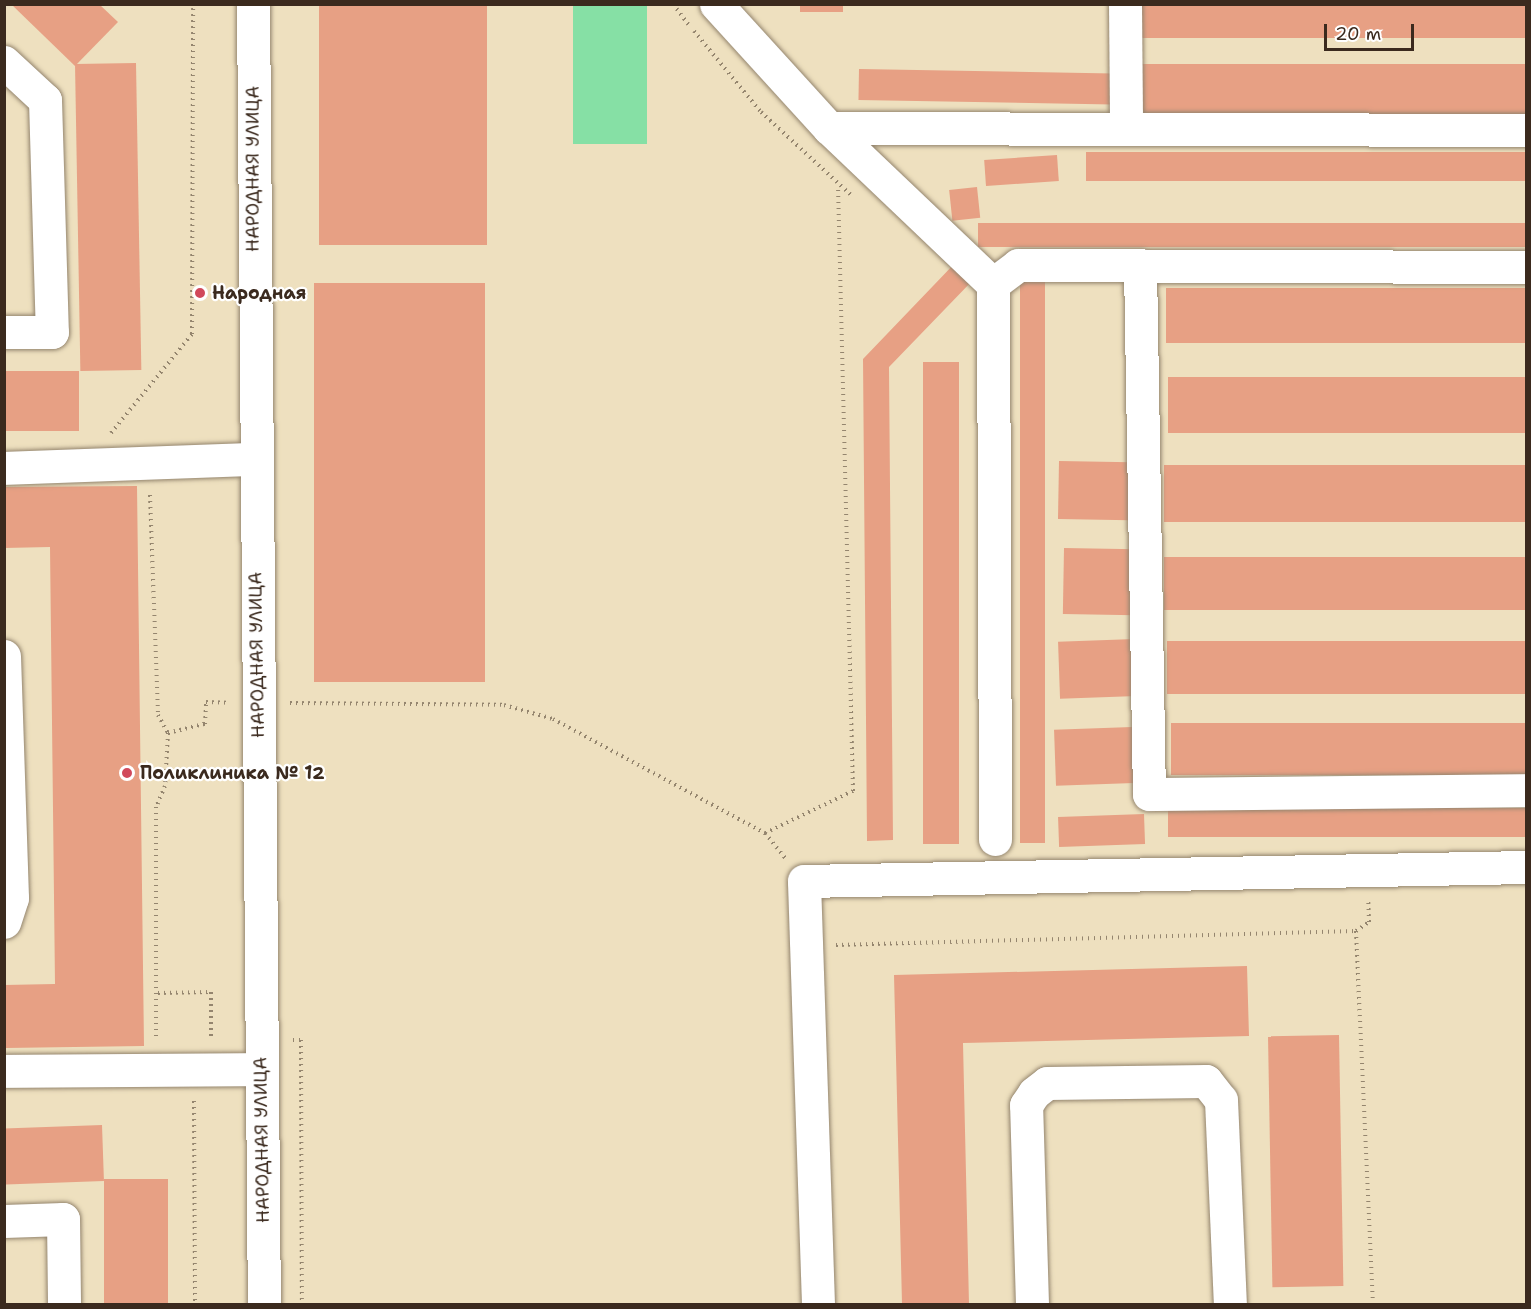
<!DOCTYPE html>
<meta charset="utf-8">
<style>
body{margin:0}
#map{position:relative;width:1531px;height:1309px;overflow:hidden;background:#eee0bf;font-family:"Shantell Sans",sans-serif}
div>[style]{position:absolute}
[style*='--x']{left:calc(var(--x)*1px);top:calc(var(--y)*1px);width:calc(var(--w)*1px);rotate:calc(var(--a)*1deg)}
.green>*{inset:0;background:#86e0a5;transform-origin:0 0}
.building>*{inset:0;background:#e7a084;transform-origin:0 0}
.path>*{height:4px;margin-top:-2px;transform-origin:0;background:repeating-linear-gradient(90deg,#94856e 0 1.5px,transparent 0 6px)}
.roads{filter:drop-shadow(0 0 2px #94856e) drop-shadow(0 0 2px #94856e)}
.minor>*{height:33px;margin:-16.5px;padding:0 16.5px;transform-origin:16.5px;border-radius:16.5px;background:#fff}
.dots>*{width:16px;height:16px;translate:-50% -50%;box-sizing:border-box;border:3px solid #fff;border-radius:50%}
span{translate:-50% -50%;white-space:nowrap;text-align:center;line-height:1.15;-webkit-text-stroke:4.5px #fff;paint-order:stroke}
.street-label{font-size:18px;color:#3b2a1e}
.poi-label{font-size:18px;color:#3b2a1e;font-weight:700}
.left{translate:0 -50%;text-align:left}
.frame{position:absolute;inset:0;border:6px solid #3b2a1e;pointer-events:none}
.scale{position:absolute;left:1324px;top:24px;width:90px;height:27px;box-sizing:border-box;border:3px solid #3b2a1e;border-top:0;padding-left:8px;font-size:18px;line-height:21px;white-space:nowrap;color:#3b2a1e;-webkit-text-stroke:4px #fff;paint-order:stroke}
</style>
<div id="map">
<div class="green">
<div style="left:573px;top:5px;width:74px;height:139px"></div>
</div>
<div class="building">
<div style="left:319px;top:4px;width:168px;height:241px"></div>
<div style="left:800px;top:4px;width:43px;height:8px"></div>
<div style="left:1141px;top:4px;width:385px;height:34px"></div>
<div style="clip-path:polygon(12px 5px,100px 5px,118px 22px,75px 66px)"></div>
<div style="left:136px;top:63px;width:307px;height:61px;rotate:89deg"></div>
<div style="left:1526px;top:64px;width:52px;height:385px;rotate:90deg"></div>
<div style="left:859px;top:69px;width:254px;height:31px;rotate:1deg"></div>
<div style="left:1526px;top:152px;width:29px;height:440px;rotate:90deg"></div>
<div style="left:1057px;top:155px;width:26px;height:73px;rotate:86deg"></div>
<div style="left:977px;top:187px;width:31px;height:28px;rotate:84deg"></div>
<div style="left:1526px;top:223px;width:24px;height:548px;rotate:90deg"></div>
<div style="clip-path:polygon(956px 262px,974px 279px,889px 367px,893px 840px,867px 841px,863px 359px)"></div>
<div style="left:1020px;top:279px;width:25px;height:564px"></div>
<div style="left:485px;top:283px;width:399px;height:171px;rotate:90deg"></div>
<div style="left:1526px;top:288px;width:55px;height:360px;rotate:90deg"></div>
<div style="left:959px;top:362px;width:482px;height:36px;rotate:90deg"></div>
<div style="left:79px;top:371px;width:60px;height:75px;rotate:90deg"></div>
<div style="left:1526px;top:377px;width:56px;height:358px;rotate:90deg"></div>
<div style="left:1059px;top:461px;width:72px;height:58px;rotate:1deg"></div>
<div style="left:1526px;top:465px;width:57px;height:362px;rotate:90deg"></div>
<div style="clip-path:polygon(137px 486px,144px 1046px,5px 1048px,4px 985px,55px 984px,50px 547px,4px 548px,4px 487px)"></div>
<div style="left:1064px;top:548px;width:72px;height:66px;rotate:1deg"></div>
<div style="left:1526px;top:557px;width:53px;height:362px;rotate:90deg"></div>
<div style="left:1135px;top:639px;width:57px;height:77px;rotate:88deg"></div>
<div style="left:1526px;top:641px;width:53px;height:359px;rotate:90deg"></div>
<div style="left:1526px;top:723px;width:52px;height:355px;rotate:90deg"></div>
<div style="left:1132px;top:727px;width:56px;height:78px;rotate:88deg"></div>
<div style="left:1526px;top:808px;width:29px;height:358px;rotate:90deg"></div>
<div style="left:1144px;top:814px;width:30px;height:86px;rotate:88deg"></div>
<div style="clip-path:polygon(1247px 966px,1249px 1036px,963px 1043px,969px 1304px,902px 1304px,894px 975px)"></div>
<div style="left:1339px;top:1035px;width:251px;height:71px;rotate:89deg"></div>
<div style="left:102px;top:1125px;width:56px;height:98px;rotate:88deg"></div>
<div style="left:168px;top:1179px;width:125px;height:64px;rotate:90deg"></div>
</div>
<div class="path">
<div style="--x:673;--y:4;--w:26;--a:53"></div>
<div style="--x:694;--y:31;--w:105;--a:50.4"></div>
<div style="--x:761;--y:112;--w:124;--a:42.7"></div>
<div style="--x:111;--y:433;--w:128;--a:-50.7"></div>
<div style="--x:192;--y:334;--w:330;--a:-89.8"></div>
<div style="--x:150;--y:495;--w:220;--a:87.9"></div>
<div style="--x:158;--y:715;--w:21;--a:61"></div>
<div style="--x:168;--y:733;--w:53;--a:93.2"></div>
<div style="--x:165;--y:786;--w:23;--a:113"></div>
<div style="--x:156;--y:807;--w:234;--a:90"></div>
<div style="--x:290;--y:703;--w:214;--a:0.5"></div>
<div style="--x:504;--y:705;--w:51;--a:15.9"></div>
<div style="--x:553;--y:719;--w:241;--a:28.3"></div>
<div style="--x:765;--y:833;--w:33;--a:51"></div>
<div style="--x:168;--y:733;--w:38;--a:-14"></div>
<div style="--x:205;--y:724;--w:22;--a:-87"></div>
<div style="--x:206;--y:702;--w:23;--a:2"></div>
<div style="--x:765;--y:833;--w:98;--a:-25.5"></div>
<div style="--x:853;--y:791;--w:604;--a:-91.42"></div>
<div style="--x:1356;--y:931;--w:16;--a:-35"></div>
<div style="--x:1369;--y:922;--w:23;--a:-92"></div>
<div style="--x:836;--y:945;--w:520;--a:-1.54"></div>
<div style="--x:1356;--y:931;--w:373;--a:87.4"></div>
<div style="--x:158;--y:993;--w:53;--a:-1.1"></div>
<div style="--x:211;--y:992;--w:45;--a:90"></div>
<div style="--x:293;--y:1040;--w:8;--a:0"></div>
<div style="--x:301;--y:1040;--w:264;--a:89.8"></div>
<div style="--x:194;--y:1101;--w:203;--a:89.7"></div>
</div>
<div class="roads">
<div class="minor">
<div style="--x:253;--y:4;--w:1300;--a:89.52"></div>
<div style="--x:716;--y:4;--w:168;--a:47.7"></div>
<div style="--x:829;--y:128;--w:226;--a:43.6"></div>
<div style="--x:993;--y:284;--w:555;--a:89.79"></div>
<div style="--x:1125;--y:4;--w:122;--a:89.5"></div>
<div style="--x:4;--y:62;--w:56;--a:42.8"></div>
<div style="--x:45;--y:100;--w:232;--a:88.3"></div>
<div style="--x:52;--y:332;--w:48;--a:180"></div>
<div style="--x:829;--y:128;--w:697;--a:0.16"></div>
<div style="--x:1140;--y:265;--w:529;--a:89.03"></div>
<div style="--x:1149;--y:794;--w:377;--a:-0.6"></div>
<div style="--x:993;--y:284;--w:31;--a:-37"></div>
<div style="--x:1018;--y:265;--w:508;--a:0.23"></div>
<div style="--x:4;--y:468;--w:250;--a:-2.1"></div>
<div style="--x:4;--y:656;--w:242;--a:88.1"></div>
<div style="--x:12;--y:898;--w:25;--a:108"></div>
<div style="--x:4;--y:1071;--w:257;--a:-0.4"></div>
<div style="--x:4;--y:1221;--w:59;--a:-1.9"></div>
<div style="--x:63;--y:1219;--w:85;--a:89.3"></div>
<div style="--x:818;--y:1304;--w:423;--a:-91.9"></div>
<div style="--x:804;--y:881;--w:722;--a:-1.11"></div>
<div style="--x:1032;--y:1304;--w:199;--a:-91.7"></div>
<div style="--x:1026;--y:1105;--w:14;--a:-56"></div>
<div style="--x:1034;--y:1093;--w:16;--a:-38"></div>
<div style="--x:1047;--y:1083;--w:159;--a:-0.7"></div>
<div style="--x:1206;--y:1081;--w:24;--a:52"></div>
<div style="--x:1221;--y:1100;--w:204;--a:87.5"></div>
</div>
</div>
<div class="dots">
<div style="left:200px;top:293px;background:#d1495b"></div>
<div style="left:127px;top:773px;background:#d1495b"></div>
</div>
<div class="street-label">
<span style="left:253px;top:169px;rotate:-90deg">НАРОДНАЯ УЛИЦА</span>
<span style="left:257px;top:655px;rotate:-91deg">НАРОДНАЯ УЛИЦА</span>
<span style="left:262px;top:1140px;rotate:-91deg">НАРОДНАЯ УЛИЦА</span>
</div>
<div class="poi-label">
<span class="left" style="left:212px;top:293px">Народная</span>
<span class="left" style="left:140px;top:773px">Поликлиника № 12</span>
</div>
<div class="frame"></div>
<div class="scale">20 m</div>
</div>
